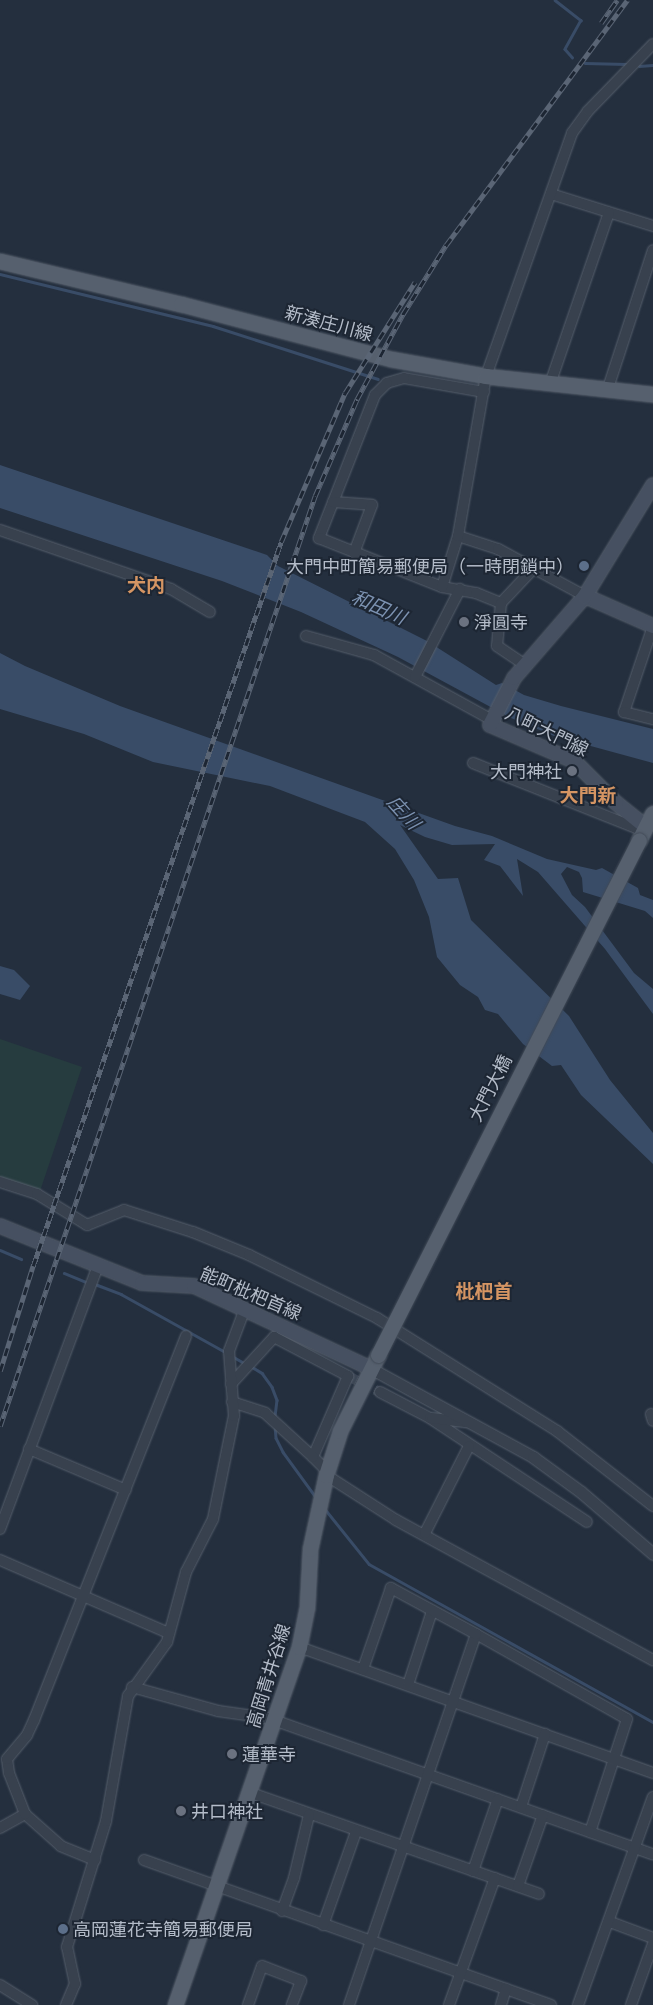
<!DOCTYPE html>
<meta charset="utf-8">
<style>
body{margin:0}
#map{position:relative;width:653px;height:2005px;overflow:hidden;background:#242f3e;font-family:"Golos Text","Noto Sans JP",sans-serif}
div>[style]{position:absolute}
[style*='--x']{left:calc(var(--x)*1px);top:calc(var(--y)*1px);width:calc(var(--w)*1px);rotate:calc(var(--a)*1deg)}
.green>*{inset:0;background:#263c3f}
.water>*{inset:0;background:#394c67}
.stream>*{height:2.5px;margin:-1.25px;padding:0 1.25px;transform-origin:1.25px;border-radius:1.25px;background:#394c67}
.minor-tunnel>*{height:10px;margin-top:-5px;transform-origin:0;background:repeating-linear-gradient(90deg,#3a4453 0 10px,transparent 0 15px)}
.roads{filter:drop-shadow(0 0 1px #565f6c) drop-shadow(0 0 1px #565f6c)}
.minor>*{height:10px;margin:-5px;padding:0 5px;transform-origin:5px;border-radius:5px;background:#38414e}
.tertiary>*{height:11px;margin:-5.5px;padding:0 5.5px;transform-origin:5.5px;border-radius:5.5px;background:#38414e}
.secondary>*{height:14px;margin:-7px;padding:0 7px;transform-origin:7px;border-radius:7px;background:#465061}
.primary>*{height:15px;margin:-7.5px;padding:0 7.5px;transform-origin:7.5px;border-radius:7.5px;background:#56606e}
.rail>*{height:4.5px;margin-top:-2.25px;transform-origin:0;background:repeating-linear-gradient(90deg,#1d2633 0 8px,#5a6575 0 16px);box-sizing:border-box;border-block:1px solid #5a6575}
.bridges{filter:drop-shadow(0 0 1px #414a57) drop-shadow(0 0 1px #414a57)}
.primary-bridge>*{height:15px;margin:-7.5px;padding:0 7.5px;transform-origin:7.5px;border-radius:7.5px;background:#56606e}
.dots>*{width:14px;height:14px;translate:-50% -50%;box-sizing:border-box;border:2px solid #1d2633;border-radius:50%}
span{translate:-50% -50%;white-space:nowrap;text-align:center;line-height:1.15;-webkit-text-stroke:4px #1d2633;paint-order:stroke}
.street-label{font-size:18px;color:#b4bcc9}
.poi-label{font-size:18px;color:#b4bcc9}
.right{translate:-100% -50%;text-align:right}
.left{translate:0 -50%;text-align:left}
.neighbourhood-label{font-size:19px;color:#d59563;font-weight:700}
.water-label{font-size:19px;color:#7c92b1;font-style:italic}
</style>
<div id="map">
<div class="green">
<div style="clip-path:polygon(0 1039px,82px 1067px,40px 1191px,0 1177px)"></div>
</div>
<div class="water">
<div style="clip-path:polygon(0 465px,267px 555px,278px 566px,427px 641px,496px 685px,502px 683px,524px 695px,561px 706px,653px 729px,653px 763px,554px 736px,511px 718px,398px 657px,301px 612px,222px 581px,0 508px)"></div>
<div style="clip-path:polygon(0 653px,25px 666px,120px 706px,455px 826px,492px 836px,547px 859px,596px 870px,602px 868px,638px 888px,640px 895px,653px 900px,653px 918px,645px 911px,583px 892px,582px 878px,579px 872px,567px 867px,561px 874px,572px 895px,585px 907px,634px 973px,653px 989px,653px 1014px,605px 949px,538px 872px,517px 859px,523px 896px,500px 866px,484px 860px,495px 844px,452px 845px,425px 837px,400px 825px,438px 879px,458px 878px,471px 920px,569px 1016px,610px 1080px,653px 1133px,653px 1164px,581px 1095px,561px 1065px,552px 1066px,523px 1044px,498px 1014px,485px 1010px,478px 997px,460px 985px,437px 957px,429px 917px,414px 880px,395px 849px,365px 822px,270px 786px,153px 762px,84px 734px,0 709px)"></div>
<div style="clip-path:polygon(0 966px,14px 970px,30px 986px,20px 1000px,0 994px)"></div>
</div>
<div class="stream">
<div style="--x:555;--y:0;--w:33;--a:38"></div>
<div style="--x:581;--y:20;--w:33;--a:119"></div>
<div style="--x:565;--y:49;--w:11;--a:49"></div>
<div style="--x:585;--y:63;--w:41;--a:1.4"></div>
<div style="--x:639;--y:66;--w:14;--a:-4"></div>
<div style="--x:0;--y:274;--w:219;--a:13.7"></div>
<div style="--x:213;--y:326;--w:173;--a:17.8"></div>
<div style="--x:0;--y:1250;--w:23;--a:23"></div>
<div style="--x:64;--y:1273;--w:27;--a:22"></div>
<div style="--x:95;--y:1284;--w:28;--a:21"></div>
<div style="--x:121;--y:1294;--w:121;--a:29.1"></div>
<div style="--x:232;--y:1356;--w:16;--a:30"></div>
<div style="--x:252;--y:1367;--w:12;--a:31"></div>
<div style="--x:262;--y:1373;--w:17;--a:54"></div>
<div style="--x:272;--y:1387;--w:14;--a:69"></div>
<div style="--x:277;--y:1400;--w:16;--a:97"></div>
<div style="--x:275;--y:1426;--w:12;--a:85"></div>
<div style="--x:276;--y:1438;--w:16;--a:63"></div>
<div style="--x:283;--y:1452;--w:54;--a:54"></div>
<div style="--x:325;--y:1509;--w:70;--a:51.3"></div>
<div style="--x:369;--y:1564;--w:325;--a:29.1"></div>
</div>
<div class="minor-tunnel">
<div style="--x:348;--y:1376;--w:36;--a:27"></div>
</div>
<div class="roads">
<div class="minor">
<div style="--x:551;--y:194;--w:107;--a:17.4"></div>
<div style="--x:551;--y:381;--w:178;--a:-71"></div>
<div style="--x:608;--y:388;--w:145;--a:-71.9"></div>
<div style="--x:484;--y:392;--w:81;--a:-170.1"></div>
<div style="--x:404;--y:378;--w:18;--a:164"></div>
<div style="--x:387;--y:383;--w:17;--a:135"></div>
<div style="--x:375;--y:395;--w:154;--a:111.4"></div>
<div style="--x:319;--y:538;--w:132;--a:21.7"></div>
<div style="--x:442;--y:587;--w:35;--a:10"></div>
<div style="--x:476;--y:593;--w:27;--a:22"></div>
<div style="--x:501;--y:603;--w:47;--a:-46.7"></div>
<div style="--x:333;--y:502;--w:39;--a:4"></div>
<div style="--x:372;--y:505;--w:51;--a:110.6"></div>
<div style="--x:0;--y:530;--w:181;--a:19"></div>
<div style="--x:171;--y:589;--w:45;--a:30.5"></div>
<div style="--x:458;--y:536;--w:42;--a:18"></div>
<div style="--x:498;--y:549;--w:99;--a:28.4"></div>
<div style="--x:442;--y:587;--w:53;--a:-72.6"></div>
<div style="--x:458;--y:536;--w:162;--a:-80.1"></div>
<div style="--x:486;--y:376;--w:258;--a:-70.5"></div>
<div style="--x:572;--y:133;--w:27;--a:-54"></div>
<div style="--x:588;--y:111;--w:93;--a:-45.9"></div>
<div style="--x:501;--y:603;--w:43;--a:95.3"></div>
<div style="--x:497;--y:646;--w:34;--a:34"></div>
<div style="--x:653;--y:626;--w:91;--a:108.6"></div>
<div style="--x:624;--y:712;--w:30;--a:14"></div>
<div style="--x:306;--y:636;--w:71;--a:15.6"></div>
<div style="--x:374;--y:655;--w:135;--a:28.8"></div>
<div style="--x:415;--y:677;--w:99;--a:-62.9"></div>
<div style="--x:473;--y:763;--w:184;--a:21.7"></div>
<div style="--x:0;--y:1182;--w:39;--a:18"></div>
<div style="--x:37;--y:1194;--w:59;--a:31.8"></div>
<div style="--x:87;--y:1225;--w:40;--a:-22"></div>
<div style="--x:124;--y:1210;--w:72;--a:17.7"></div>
<div style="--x:193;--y:1232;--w:61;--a:22.3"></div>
<div style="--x:249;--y:1255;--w:143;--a:26.2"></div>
<div style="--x:377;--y:1318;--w:213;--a:32.1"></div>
<div style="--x:557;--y:1431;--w:122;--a:38"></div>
<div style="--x:231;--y:1384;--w:64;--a:-47.5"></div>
<div style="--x:274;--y:1337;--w:84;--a:27.8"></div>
<div style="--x:348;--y:1376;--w:88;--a:113.4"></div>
<div style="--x:313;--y:1457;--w:20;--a:45"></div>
<div style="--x:380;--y:1392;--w:56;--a:27.5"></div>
<div style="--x:430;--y:1418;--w:188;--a:33.5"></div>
<div style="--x:232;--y:1402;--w:35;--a:18"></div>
<div style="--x:265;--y:1413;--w:65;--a:42.5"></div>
<div style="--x:651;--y:1414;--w:7;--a:74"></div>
<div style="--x:432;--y:1418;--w:35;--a:7"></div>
<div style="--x:29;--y:1449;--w:105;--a:22.9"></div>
<div style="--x:326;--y:1475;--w:83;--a:32.7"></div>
<div style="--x:396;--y:1520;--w:293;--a:28.6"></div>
<div style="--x:0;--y:1529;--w:282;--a:-69.6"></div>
<div style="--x:425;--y:1533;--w:97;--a:-63.2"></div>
<div style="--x:0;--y:1560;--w:184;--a:23.4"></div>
<div style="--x:476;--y:1634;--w:173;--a:29.4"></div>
<div style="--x:627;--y:1719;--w:119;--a:108.1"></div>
<div style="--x:299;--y:1647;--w:376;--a:19.6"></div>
<div style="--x:408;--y:1685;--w:78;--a:-72"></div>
<div style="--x:132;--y:1687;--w:89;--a:15.6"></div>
<div style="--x:218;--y:1711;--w:50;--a:8"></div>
<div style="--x:268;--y:1718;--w:408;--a:19.5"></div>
<div style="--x:251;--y:1793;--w:305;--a:19.3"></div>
<div style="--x:521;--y:1807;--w:77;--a:-71.8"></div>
<div style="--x:0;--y:1828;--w:29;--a:-29"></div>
<div style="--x:95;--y:1860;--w:37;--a:-158"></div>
<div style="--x:61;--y:1846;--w:48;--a:-138.4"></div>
<div style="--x:25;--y:1814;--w:44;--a:-111.3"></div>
<div style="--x:9;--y:1773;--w:14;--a:-98"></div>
<div style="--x:7;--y:1759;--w:31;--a:-50"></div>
<div style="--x:27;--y:1735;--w:17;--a:-65"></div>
<div style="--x:34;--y:1720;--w:413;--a:-68.4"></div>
<div style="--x:144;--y:1860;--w:432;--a:19.6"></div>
<div style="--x:473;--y:1871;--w:76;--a:-70.9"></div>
<div style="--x:518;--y:1886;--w:75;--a:-70.6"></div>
<div style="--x:282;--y:1911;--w:35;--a:-70"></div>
<div style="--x:294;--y:1878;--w:65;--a:-76.6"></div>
<div style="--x:610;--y:1922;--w:46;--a:20.4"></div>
<div style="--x:323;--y:1925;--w:99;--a:-70.5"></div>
<div style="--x:0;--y:1985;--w:38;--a:32"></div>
<div style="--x:66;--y:2005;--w:23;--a:-67"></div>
<div style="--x:75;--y:1984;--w:38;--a:-102"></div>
<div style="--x:67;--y:1947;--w:132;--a:-72.8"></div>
<div style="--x:106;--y:1821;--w:127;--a:-80"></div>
<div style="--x:128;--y:1696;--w:67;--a:-54.2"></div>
<div style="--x:167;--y:1642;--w:73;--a:-74.8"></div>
<div style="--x:186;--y:1572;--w:59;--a:-63"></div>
<div style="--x:213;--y:1519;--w:105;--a:-78.5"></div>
<div style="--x:234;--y:1416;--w:65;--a:-94.4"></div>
<div style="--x:229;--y:1351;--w:43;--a:-69.4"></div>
<div style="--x:248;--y:2005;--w:41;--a:-70.3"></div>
<div style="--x:262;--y:1966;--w:42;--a:21"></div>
<div style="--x:301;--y:1981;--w:26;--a:111"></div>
<div style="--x:349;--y:2005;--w:392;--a:-71.1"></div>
<div style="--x:476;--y:1634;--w:97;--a:-151.6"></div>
<div style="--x:391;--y:1588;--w:86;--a:109.1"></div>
<div style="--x:449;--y:2005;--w:135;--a:-70.1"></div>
<div style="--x:501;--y:2005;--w:17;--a:-73"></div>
<div style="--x:578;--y:2005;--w:221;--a:-70.2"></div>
<div style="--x:631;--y:2005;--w:65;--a:-70.2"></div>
</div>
<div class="tertiary">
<div style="--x:370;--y:1368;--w:186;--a:28.6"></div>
<div style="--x:533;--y:1457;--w:59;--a:36.1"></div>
<div style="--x:581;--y:1492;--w:95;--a:40.7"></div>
</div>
<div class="secondary">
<div style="--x:585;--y:596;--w:74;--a:23.8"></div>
<div style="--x:646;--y:827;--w:38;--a:-141"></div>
<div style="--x:616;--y:803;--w:59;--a:-135"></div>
<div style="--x:574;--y:761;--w:91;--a:-156.8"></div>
<div style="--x:490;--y:725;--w:53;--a:-62.9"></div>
<div style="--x:514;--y:678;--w:108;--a:-49.1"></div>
<div style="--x:585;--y:596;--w:130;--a:-58.5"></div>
<div style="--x:0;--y:1226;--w:153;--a:21.9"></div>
<div style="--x:142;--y:1283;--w:52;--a:3.3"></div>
<div style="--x:194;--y:1286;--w:194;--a:25"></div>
</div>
<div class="primary">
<div style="--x:0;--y:261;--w:186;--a:13.4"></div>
<div style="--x:181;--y:304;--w:217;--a:14.7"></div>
<div style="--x:391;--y:359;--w:97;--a:10.1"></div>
<div style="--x:486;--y:376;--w:168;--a:6.2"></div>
<div style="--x:639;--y:840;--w:30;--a:-63"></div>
<div style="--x:175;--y:2005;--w:379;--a:-70.9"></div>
<div style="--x:299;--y:1647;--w:41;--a:-78.7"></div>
<div style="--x:307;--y:1607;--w:58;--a:-87"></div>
<div style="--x:310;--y:1549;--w:76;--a:-77.8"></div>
<div style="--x:326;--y:1475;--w:46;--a:-72.3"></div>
<div style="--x:340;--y:1431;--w:85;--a:-63.4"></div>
</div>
</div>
<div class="rail">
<div style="--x:601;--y:23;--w:28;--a:-55"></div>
<div style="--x:0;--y:1371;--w:110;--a:-72.6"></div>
<div style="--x:33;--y:1266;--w:765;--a:-71.09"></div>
<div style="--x:281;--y:542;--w:162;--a:-66.8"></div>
<div style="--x:345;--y:393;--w:131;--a:-57.8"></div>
<div style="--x:0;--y:1426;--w:982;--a:-71.29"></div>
<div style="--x:315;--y:496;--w:106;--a:-66.6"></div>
<div style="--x:357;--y:399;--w:97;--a:-61.6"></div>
<div style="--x:403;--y:314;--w:81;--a:-58.1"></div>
<div style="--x:446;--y:245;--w:305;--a:-53.5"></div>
</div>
<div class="bridges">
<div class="primary-bridge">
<div style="--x:378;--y:1355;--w:577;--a:-63.12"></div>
</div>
</div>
<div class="dots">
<div style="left:584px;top:566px;background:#5c6f8a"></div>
<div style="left:464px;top:622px;background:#6b7280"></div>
<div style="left:572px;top:771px;background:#6b7280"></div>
<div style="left:232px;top:1754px;background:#6b7280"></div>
<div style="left:181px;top:1811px;background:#6b7280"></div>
<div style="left:63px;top:1929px;background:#5c6f8a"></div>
</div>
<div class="street-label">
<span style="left:329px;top:323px;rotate:15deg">新湊庄川線</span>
<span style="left:547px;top:731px;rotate:26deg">八町大門線</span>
<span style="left:490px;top:1088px;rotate:-63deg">大門大橋</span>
<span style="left:251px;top:1293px;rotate:23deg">能町枇杷首線</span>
<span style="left:268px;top:1676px;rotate:-73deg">高岡青井谷線</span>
</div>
<div class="poi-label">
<span class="right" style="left:574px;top:566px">大門中町簡易郵便局（一時閉鎖中）</span>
<span class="left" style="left:474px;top:622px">淨圓寺</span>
<span class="right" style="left:562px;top:771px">大門神社</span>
<span class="left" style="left:242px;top:1754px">蓮華寺</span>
<span class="left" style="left:191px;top:1811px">井口神社</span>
<span class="left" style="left:73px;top:1929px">高岡蓮花寺簡易郵便局</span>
</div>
<div class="neighbourhood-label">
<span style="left:146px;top:585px">犬内</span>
<span style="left:588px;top:795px">大門新</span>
<span style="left:484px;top:1291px">枇杷首</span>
</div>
<div class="water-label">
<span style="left:379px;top:607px;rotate:24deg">和田川</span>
<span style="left:404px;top:812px;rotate:48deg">庄川</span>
</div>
</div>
